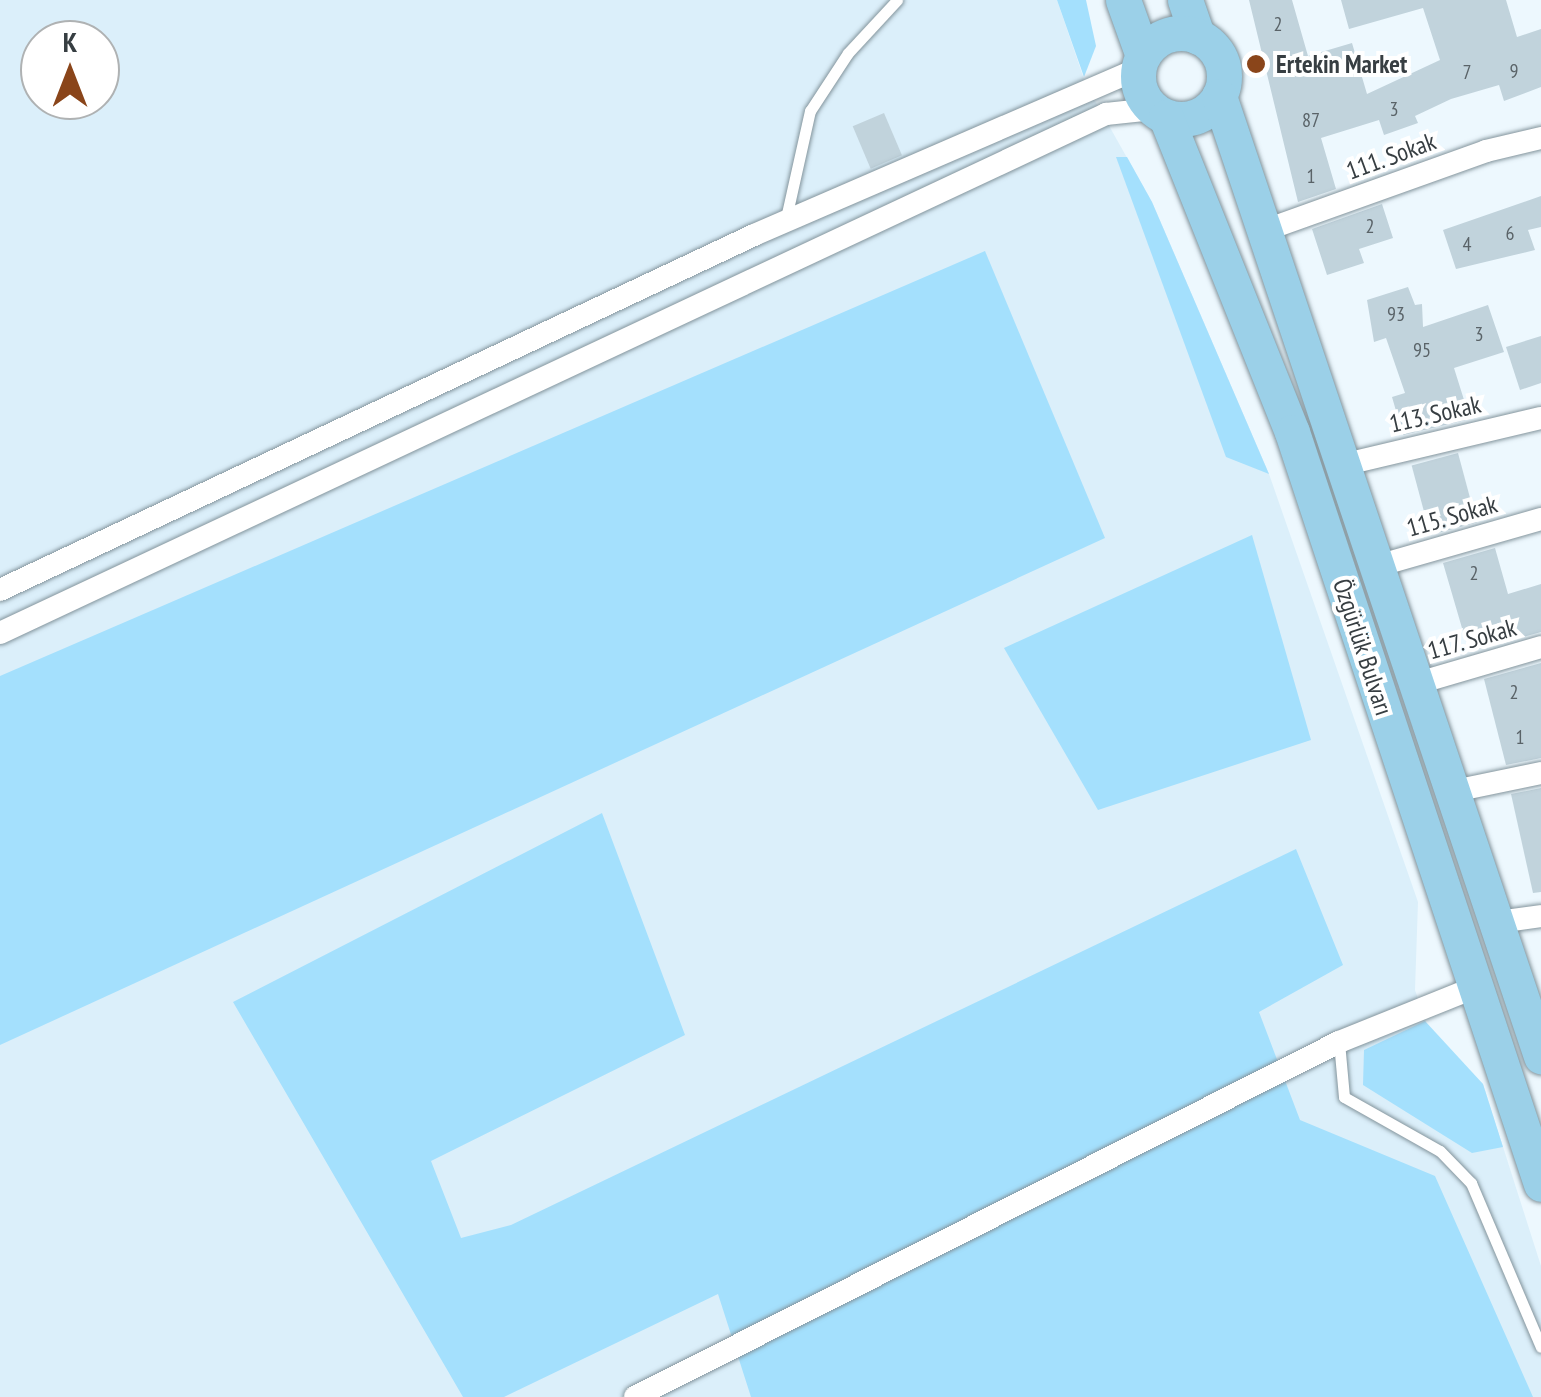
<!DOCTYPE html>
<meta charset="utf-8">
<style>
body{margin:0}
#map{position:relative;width:1541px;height:1397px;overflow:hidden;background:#edf8fe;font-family:"PT Sans Narrow",sans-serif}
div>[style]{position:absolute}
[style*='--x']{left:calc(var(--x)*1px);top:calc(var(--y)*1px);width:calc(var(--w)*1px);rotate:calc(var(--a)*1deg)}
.built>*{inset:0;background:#dbeffa}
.green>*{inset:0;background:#a4e0fd}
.building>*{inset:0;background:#c1d3dc;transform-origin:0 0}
.roads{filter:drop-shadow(0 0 2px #83949c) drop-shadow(0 0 2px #83949c)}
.service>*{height:11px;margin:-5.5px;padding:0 5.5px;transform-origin:5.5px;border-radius:5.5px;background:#fff}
.minor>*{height:22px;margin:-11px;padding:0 11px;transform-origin:11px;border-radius:11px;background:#fff}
.primary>*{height:35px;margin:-17.5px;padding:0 17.5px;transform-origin:17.5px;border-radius:17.5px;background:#9bd0e8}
.primary>.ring{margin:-17.5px;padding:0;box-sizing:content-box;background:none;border:35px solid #9bd0e8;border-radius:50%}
.dots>*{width:28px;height:28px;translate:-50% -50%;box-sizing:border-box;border:5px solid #fff;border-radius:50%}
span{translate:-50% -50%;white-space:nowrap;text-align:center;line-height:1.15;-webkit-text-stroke:8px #fff;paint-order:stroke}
.number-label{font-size:20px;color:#5a6368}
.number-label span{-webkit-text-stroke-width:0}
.poi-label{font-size:25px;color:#373e42;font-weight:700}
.left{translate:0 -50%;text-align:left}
.street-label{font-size:25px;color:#373e42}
.north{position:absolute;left:20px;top:20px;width:100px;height:100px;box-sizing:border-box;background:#fff;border:2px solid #afb2b3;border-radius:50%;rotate:0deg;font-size:28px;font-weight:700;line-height:40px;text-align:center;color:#373e42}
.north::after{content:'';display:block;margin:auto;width:35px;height:45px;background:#8a451a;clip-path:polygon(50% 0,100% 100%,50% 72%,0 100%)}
</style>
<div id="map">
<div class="built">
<div style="clip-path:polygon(evenodd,0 0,1057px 0,1086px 85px,1152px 202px,1269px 474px,1418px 902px,1415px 990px,1429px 1031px,1483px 1084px,1541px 1266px,1541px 1397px,0 1397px,0 0,40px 40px,100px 40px,100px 100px,40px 100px,40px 40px)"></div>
</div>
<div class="green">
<div style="clip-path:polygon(1057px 0,1086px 0,1096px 46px,1084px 77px)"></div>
<div style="clip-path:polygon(1116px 157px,1127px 157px,1152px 202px,1269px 474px,1226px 457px)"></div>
<div style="clip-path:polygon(985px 251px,1105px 538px,0 1045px,0 676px)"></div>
<div style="clip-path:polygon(1252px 535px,1311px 740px,1098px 810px,1004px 648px)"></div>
<div style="clip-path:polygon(602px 813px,685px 1035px,431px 1161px,461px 1238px,511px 1225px,1296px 849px,1343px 965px,1259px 1012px,1300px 1120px,1435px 1176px,1533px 1397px,751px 1397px,718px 1294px,504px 1397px,463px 1397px,233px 1002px)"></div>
<div style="clip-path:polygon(1425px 1021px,1483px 1084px,1503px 1147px,1472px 1153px,1363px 1085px,1364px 1050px)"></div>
</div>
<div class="building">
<div style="clip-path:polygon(1249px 0,1292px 0,1308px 56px,1352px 43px,1367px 94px,1440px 60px,1423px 8px,1349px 29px,1341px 0,1506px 0,1517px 37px,1541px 29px,1541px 87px,1504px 101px,1499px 85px,1451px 99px,1415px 116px,1418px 123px,1384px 135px,1379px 120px,1321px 138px,1336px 189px,1298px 202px)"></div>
<div style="left:884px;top:113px;width:46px;height:34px;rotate:67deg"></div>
<div style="clip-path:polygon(1541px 196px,1541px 227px,1528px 230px,1535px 250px,1456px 269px,1443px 230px)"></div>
<div style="clip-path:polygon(1382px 204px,1393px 238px,1359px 249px,1364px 263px,1327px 275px,1312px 229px)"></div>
<div style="clip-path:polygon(1408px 287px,1415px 305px,1422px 304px,1423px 327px,1488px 305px,1504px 352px,1454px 368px,1470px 419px,1403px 435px,1392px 397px,1405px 393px,1386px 338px,1374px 342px,1367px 300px)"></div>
<div style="clip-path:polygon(1541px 336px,1541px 383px,1520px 390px,1506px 347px)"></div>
<div style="left:1458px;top:453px;width:72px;height:48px;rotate:75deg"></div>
<div style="clip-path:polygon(1495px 548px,1508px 594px,1541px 584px,1541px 632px,1469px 652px,1443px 563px)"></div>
<div style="clip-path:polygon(1541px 663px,1541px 758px,1506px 765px,1484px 679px)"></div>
<div style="clip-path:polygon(1541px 788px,1541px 892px,1533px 893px,1511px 794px)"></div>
</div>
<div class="roads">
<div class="service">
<div style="--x:786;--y:218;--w:110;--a:-77.4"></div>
<div style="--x:810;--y:111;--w:69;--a:-56.8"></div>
<div style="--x:848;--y:53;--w:72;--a:-47.2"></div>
<div style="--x:1339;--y:1042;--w:55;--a:84.8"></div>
<div style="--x:1344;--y:1097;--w:110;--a:29.4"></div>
<div style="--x:1440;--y:1151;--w:45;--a:45.9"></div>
<div style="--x:1471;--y:1183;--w:178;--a:66.9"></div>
</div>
<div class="minor">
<div style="--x:1263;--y:231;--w:237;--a:-19.7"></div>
<div style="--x:1486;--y:151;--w:57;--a:-13.3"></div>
<div style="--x:1342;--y:465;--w:204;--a:-13.3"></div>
<div style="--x:1377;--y:566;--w:171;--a:-16"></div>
<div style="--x:0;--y:590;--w:833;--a:-25.21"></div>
<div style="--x:754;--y:235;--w:418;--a:-23.4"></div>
<div style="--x:0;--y:633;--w:1222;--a:-25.14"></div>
<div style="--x:1106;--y:114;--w:47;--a:-6.1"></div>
<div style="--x:1418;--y:683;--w:128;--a:-16.3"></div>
<div style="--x:1454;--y:791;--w:89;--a:-11.7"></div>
<div style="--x:1498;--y:922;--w:43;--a:-7.9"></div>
<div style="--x:635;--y:1397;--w:788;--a:-26.76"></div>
<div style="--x:1339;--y:1042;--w:148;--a:-21.9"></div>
</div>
<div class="primary">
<div style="--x:1123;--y:0;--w:59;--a:70.3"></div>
<div style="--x:1185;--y:0;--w:39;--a:71"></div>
<div class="ring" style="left:1138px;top:33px;width:51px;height:51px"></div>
<div style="--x:1219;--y:96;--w:1013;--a:71.46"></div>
<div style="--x:1166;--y:117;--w:339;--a:68.2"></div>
<div style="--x:1292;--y:432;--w:792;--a:71.68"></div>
</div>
</div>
<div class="dots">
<div style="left:1256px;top:64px;background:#8a451a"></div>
</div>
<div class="number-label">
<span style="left:1278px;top:24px">2</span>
<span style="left:1514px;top:71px">9</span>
<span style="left:1467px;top:72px">7</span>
<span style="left:1394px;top:109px">3</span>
<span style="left:1311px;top:120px">87</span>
<span style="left:1311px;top:176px">1</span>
<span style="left:1370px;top:226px">2</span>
<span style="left:1510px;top:233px">6</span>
<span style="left:1467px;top:244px">4</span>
<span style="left:1396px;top:314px">93</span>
<span style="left:1479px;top:334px">3</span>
<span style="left:1422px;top:350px">95</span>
<span style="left:1474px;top:573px">2</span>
<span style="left:1514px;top:692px">2</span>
<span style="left:1520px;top:737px">1</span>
</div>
<div class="poi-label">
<span class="left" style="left:1276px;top:64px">Ertekin Market</span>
</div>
<div class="street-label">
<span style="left:1391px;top:156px;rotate:-20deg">111. Sokak</span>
<span style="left:1435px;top:414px;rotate:-13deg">113. Sokak</span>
<span style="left:1452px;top:516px;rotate:-16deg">115. Sokak</span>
<span style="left:1472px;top:639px;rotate:-16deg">117. Sokak</span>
<span style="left:1363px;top:647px;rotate:72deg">Özgürlük Bulvarı</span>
</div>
<div class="north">K</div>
</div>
